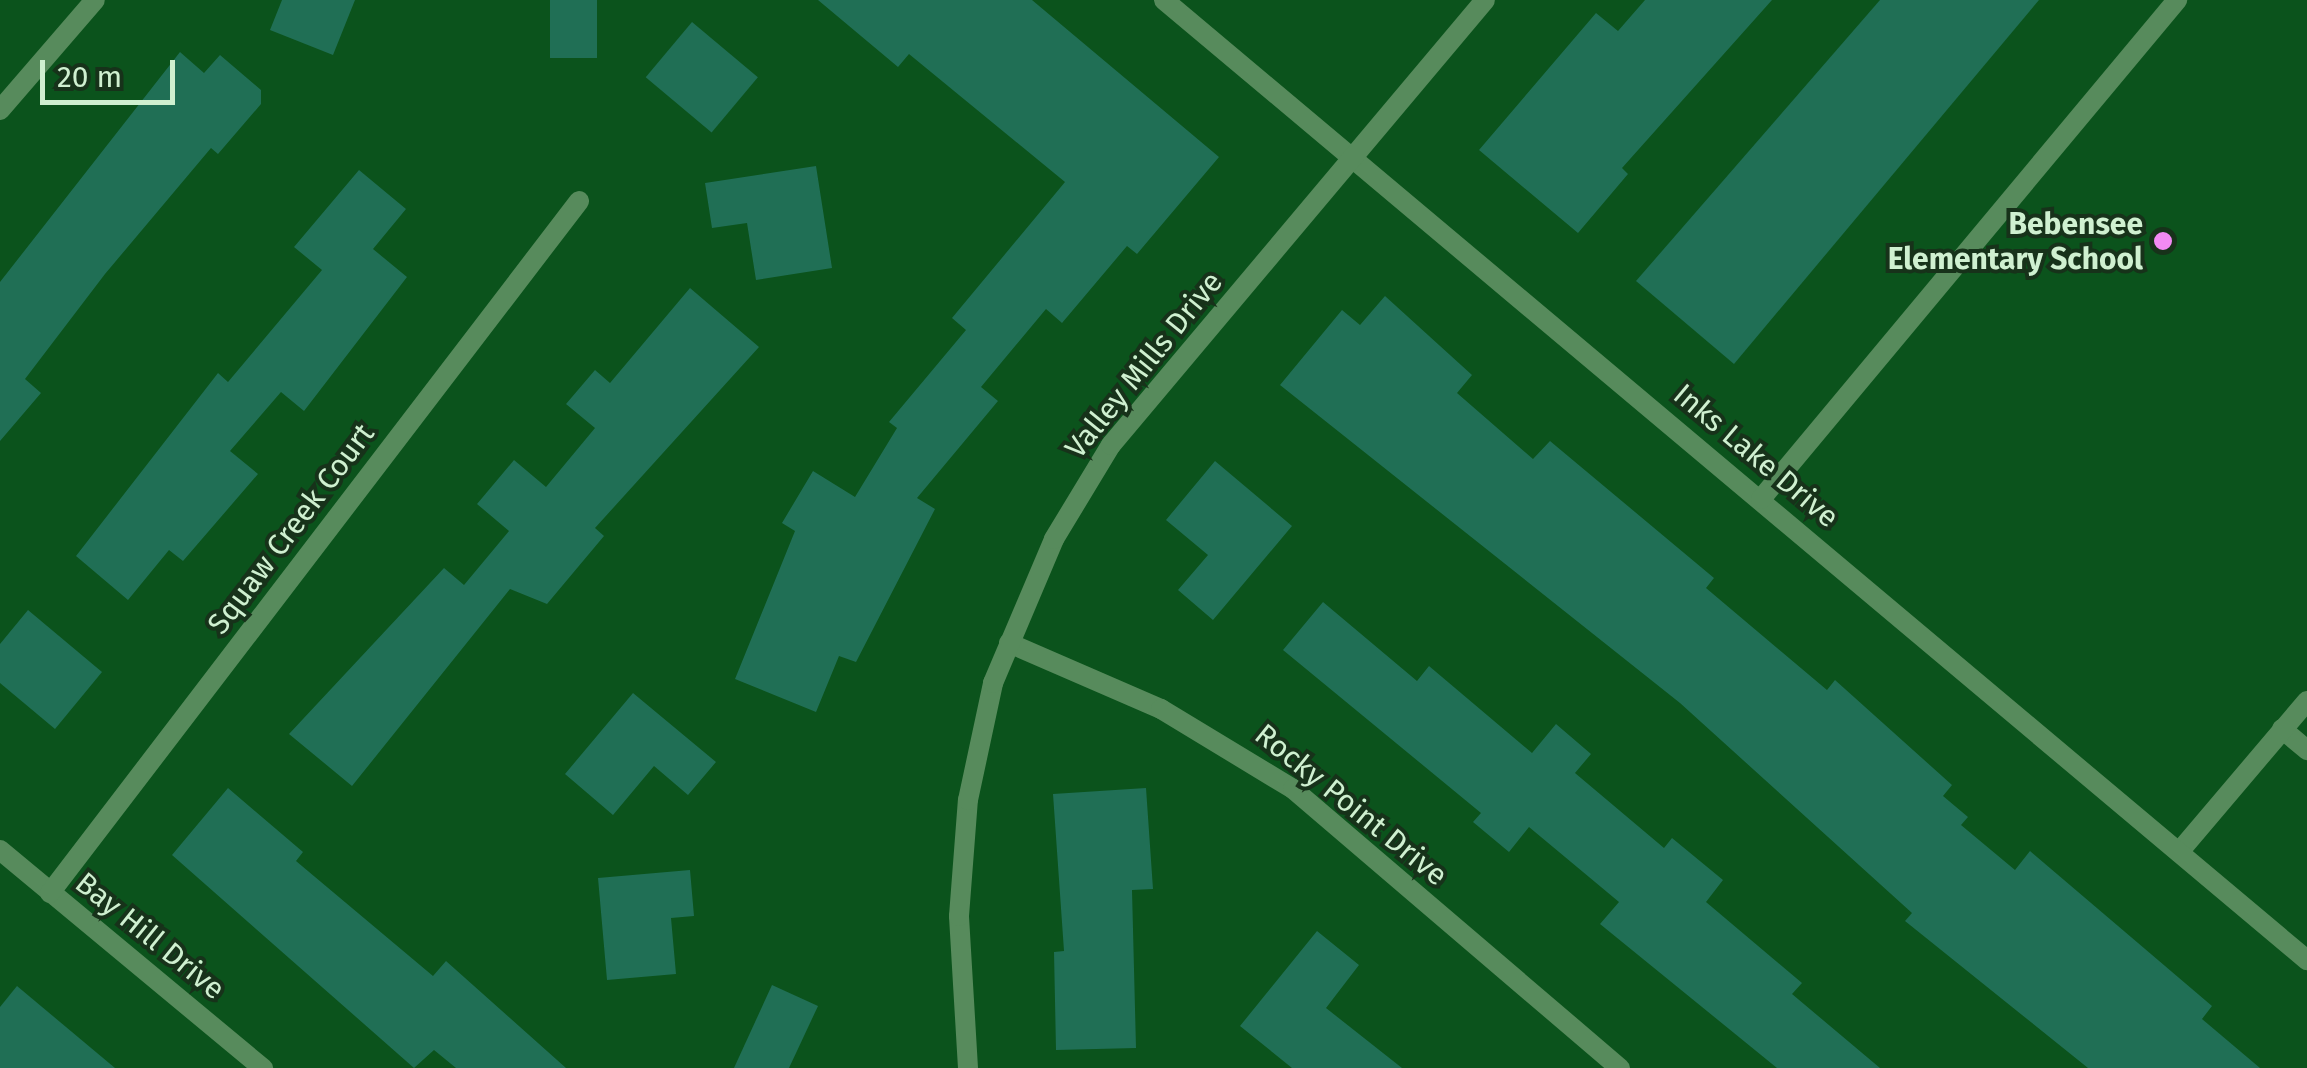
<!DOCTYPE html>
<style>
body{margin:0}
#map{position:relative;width:2307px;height:1068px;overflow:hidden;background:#0b531c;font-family:"Fira Sans",sans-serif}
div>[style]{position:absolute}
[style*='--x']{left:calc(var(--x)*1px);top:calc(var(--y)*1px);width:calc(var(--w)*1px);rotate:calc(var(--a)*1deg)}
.building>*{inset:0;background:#206f55;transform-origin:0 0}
.service>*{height:20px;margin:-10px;padding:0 10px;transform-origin:10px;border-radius:10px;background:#578b5c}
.minor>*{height:20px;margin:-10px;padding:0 10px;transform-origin:10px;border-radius:10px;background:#578b5c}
.dots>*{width:28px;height:28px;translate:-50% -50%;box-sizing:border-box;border:5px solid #17321a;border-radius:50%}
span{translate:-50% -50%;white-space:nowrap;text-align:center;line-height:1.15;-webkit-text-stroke:8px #17321a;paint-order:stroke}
.poi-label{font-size:30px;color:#cff0d0;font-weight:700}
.right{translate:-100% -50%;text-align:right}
.street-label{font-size:30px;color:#cff0d0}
.scale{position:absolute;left:40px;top:60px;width:135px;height:45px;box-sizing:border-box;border:5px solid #cff0d0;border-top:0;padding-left:12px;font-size:30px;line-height:35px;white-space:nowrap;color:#cff0d0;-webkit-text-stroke:8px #17321a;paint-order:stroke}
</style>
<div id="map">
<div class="building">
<div style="clip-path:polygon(282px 0,355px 0,333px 55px,270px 30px)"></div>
<div style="left:550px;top:0;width:47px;height:58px"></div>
<div style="clip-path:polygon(818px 0,1032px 0,1219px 157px,1137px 254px,1127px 246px,1062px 323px,1046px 309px,981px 387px,998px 401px,917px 498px,935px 509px,856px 662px,839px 656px,816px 712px,735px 679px,795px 531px,782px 523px,813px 471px,855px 497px,897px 428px,889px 422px,966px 330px,952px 318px,1065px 182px,909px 54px,898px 67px)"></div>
<div style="clip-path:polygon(1645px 0,1772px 0,1622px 168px,1628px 174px,1578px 233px,1479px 150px,1596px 13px,1618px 31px)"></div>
<div style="clip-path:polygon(1880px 0,2039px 0,1734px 364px,1636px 281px)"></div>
<div style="left:692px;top:22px;width:86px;height:72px;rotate:40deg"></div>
<div style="clip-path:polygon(180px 52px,204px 73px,220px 55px,261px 90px,261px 104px,218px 154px,211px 148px,105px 274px,25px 379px,41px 393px,0 441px,0 282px)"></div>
<div style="clip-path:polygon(816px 166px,832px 268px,756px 280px,747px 223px,712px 228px,705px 183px)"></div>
<div style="clip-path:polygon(359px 170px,406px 209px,373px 249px,407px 277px,304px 411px,281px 392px,230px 451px,258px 474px,183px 561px,169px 550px,128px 600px,76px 556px,218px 373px,228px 382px,322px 270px,294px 247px)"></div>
<div style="clip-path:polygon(690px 288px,759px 347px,595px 528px,604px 536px,547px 604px,510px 589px,352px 786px,289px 734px,444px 568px,464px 585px,509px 531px,477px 504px,514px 460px,546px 487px,595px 428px,566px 404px,595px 370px,610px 383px)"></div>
<div style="clip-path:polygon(1385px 296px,1472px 375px,1457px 393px,1533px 459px,1550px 441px,1714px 578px,1706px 588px,1827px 690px,1835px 680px,1952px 785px,1943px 796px,1968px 817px,1961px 825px,2015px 870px,2030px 851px,2212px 1006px,2202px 1019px,2260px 1068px,2088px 1068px,1905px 921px,1912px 913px,1680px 703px,1280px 385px,1342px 310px,1360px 325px)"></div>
<div style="clip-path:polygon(1215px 461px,1292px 526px,1213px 620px,1178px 590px,1208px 555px,1166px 520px)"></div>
<div style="clip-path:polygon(1323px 602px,1417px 681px,1429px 666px,1532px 753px,1556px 724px,1591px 754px,1575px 773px,1664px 848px,1672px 838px,1723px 880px,1706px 902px,1802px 983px,1792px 994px,1880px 1068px,1777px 1068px,1600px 924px,1619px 902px,1529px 827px,1509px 852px,1473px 822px,1481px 813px,1283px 650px)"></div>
<div style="clip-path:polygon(28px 610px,102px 672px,55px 729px,0 683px,0 644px)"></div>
<div style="clip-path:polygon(633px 693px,716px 762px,688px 795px,654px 766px,613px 815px,565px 774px)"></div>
<div style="clip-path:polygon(228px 788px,303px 852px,296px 861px,433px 976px,446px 961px,566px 1068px,456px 1068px,434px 1050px,414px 1068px,172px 855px)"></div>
<div style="clip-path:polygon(1146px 788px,1153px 889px,1132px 890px,1136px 1048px,1056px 1050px,1054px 952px,1064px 951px,1053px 794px)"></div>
<div style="clip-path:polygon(690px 870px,694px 916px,671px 918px,676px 974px,607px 980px,598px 878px)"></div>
<div style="clip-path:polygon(1317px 931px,1359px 965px,1326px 1008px,1402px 1068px,1292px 1068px,1240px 1026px)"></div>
<div style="clip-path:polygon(772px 985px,818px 1006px,789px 1068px,734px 1068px)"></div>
<div style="clip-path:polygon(17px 986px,115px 1068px,0 1068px,0 1007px)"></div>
</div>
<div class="service">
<div style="--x:2282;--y:729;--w:33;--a:40"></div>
<div style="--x:2179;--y:852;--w:198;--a:-49.7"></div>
</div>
<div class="minor">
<div style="--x:1164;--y:0;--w:1493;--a:40.03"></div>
<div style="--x:0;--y:110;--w:145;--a:-49.2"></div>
<div style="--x:1761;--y:499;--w:650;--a:-50.18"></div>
<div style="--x:1009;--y:643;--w:166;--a:23.5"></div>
<div style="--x:1161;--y:709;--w:154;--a:31.2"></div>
<div style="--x:1293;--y:789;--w:430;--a:40.5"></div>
<div style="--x:0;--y:850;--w:342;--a:39.7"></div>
<div style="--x:50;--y:893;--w:871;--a:-52.6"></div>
<div style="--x:968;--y:1068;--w:152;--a:-93.4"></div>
<div style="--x:959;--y:916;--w:116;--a:-85.6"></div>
<div style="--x:968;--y:800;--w:120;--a:-77.9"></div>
<div style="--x:993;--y:683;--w:156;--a:-67"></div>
<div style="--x:1054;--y:539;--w:110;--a:-58.8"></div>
<div style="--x:1111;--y:445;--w:581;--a:-49.95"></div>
</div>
<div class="dots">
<div style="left:2163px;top:241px;background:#f28af3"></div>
</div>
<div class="poi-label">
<span class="right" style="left:2143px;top:241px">Bebensee<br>Elementary School</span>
</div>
<div class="street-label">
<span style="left:1144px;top:365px;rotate:-51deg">Valley Mills Drive</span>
<span style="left:1756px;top:456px;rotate:40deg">Inks Lake Drive</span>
<span style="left:291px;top:529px;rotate:-53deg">Squaw Creek Court</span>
<span style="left:1351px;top:805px;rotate:39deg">Rocky Point Drive</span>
<span style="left:150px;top:936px;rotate:39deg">Bay Hill Drive</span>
</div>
<div class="scale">20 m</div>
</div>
